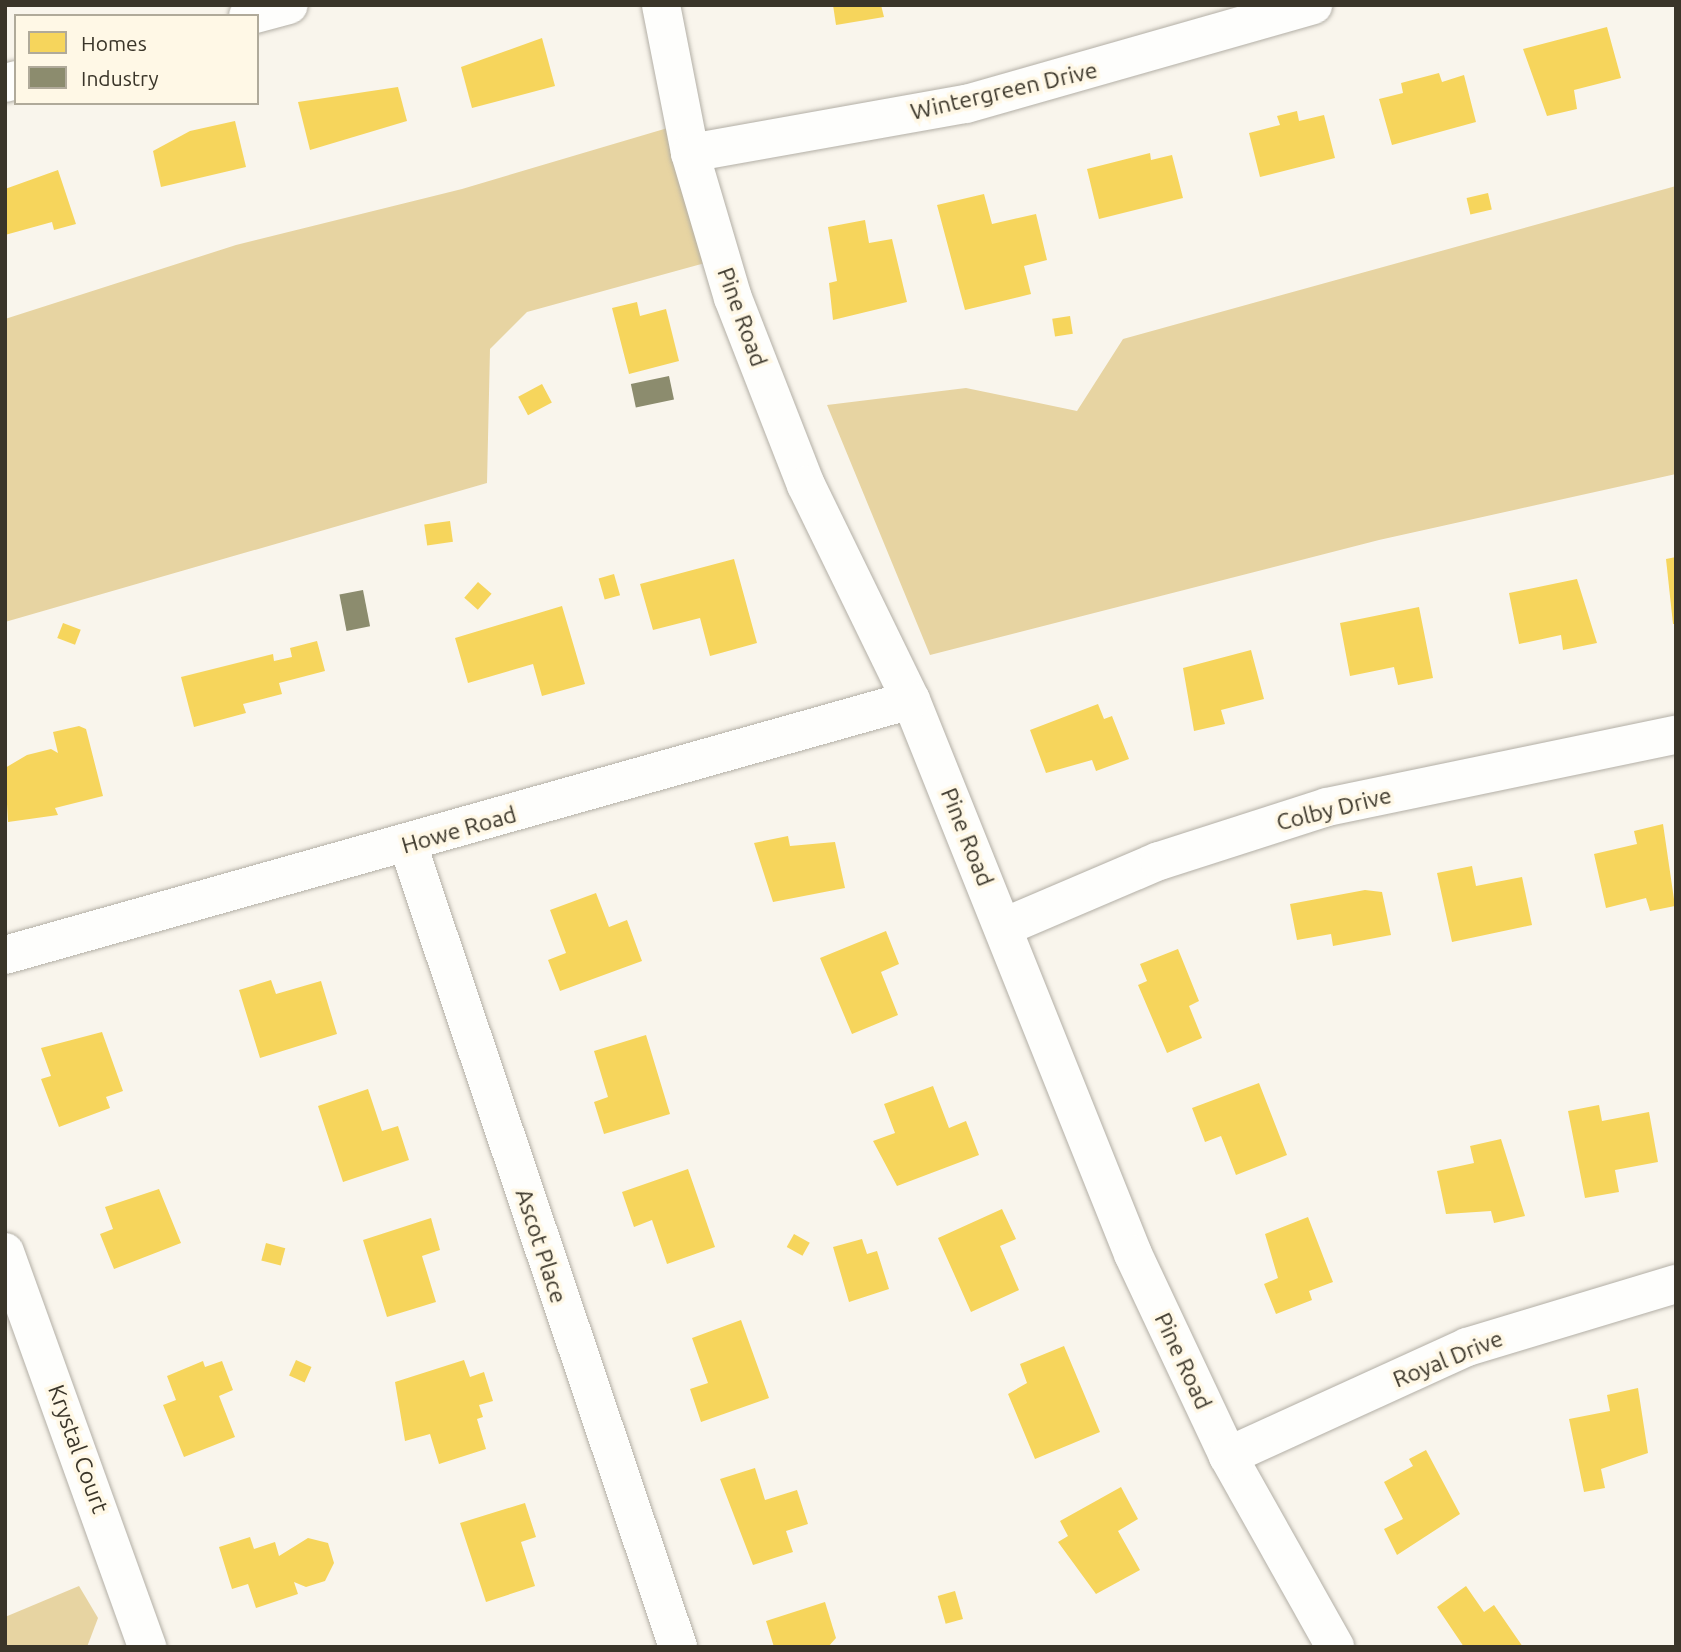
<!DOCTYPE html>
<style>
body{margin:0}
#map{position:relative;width:1681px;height:1652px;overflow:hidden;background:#f9f5ec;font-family:Ubuntu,sans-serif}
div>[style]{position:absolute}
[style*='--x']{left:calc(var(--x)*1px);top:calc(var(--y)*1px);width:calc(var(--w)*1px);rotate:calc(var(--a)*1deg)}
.forest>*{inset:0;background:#e7d4a2}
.homes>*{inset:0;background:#f6d55c;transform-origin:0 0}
.industry>*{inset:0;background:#8c8c6e;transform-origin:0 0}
.roads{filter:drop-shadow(0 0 2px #b3afa6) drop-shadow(0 0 2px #b3afa6)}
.minor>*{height:38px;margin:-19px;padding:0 19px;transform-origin:19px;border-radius:19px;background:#fefefc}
span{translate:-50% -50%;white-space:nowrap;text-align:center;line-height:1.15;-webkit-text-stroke:7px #fff8e6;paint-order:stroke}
.street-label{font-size:23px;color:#3a3529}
.frame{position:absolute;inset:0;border:7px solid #3a3529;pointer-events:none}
.legend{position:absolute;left:14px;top:14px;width:245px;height:91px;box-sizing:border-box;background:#fff8e6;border:2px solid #b0aa9a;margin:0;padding:9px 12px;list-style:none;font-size:21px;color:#3a3529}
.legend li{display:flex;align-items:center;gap:14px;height:35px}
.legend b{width:35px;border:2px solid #b0aa9a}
</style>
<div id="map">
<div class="forest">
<div style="clip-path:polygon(671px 127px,705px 263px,527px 312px,490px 349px,487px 483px,5px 622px,5px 319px,236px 245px,462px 189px)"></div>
<div style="clip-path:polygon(1676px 186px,1676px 474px,1379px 540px,930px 655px,827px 405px,966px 388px,1077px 411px,1123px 339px)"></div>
<div style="clip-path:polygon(79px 1586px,98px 1618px,87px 1647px,5px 1647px,5px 1617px)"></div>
</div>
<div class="homes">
<div style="clip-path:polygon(833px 5px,881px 5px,884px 17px,836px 25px)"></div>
<div style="clip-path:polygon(1607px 27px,1621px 78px,1574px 90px,1577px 109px,1547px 116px,1523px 49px)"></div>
<div style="clip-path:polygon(542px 38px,555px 86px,472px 108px,461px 67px)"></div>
<div style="clip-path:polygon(1439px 73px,1442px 82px,1464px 75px,1476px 122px,1392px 145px,1379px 99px,1403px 93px,1401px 83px)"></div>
<div style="clip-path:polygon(398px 87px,407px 121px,310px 150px,298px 102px)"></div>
<div style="clip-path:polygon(1297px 111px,1299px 121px,1324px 115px,1335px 158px,1260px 177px,1249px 133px,1280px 125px,1277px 116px)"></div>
<div style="clip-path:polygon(235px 121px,246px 167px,161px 187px,153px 151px,190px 131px)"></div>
<div style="clip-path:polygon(1150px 153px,1151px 160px,1172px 155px,1183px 198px,1099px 219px,1087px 169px)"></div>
<div style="clip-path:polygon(58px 170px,76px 224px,54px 230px,52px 222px,5px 235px,5px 189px)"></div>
<div style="left:1488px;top:193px;width:17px;height:22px;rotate:77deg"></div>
<div style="clip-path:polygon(984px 194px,992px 224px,1036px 214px,1047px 260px,1024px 266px,1031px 294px,965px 310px,937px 205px)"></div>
<div style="clip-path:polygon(865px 220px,869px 243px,892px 239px,907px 302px,833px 320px,829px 283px,837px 281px,828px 227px)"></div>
<div style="clip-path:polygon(637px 302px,640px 316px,666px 309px,679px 361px,629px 374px,612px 308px)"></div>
<div style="left:1070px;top:316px;width:18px;height:18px;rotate:81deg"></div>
<div style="left:542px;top:384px;width:21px;height:27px;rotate:62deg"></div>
<div style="left:450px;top:521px;width:21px;height:26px;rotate:82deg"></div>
<div style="clip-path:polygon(1676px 557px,1676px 624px,1673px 624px,1666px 559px)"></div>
<div style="clip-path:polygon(734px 559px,757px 643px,710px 656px,700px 618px,653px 630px,640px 584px)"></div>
<div style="left:614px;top:574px;width:22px;height:16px;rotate:74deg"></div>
<div style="clip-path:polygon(1577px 579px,1597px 643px,1563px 650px,1561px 635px,1519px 644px,1509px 593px)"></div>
<div style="left:478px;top:582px;width:18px;height:21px;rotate:41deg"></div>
<div style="clip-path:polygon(562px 606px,585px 684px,542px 696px,533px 664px,468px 683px,455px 638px)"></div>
<div style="clip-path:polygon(1419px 607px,1433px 678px,1398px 685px,1394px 667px,1350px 676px,1340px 623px)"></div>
<div style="left:63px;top:623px;width:19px;height:16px;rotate:21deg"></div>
<div style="clip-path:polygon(317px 641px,325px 671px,279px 683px,282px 694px,243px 704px,246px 713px,194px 727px,181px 677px,273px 654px,274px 661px,292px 657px,290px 648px)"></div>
<div style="clip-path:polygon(1251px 650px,1264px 699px,1221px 710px,1225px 724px,1194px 731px,1183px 668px)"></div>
<div style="clip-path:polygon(1098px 704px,1104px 719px,1112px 716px,1129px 759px,1096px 771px,1092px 760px,1046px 773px,1030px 730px)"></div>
<div style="clip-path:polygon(79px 726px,86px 729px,103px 796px,55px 808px,58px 815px,8px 822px,5px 768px,27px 755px,51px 749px,58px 753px,53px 732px)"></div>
<div style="clip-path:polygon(1663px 824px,1675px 906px,1650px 911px,1646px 898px,1606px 908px,1594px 854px,1637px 844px,1634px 831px)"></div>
<div style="clip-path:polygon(788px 836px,790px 846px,835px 842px,845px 888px,773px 902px,754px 843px)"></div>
<div style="clip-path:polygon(1472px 866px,1476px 886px,1522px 877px,1532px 925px,1452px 942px,1437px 873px)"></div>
<div style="clip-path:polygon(1365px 890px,1382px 892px,1391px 935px,1333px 946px,1331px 934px,1297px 940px,1290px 904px)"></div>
<div style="clip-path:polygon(596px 893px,609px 927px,627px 920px,642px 961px,560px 991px,548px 960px,566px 953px,550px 910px)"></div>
<div style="clip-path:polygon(886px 931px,899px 964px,881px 972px,898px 1015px,852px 1034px,820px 958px)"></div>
<div style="clip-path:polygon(1178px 949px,1199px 1001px,1189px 1006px,1202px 1038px,1167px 1053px,1138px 985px,1147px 981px,1140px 964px)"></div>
<div style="clip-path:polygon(271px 980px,276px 994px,321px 981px,337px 1034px,260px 1058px,239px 990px)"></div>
<div style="clip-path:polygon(102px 1032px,123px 1091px,106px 1097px,110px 1108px,59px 1127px,41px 1079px,51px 1076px,41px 1048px)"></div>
<div style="clip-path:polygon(646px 1035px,670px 1114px,604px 1134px,594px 1102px,608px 1097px,594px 1051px)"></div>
<div style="clip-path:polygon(1259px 1083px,1287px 1155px,1236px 1175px,1221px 1136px,1205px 1142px,1192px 1108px)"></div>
<div style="clip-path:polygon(933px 1086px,949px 1128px,966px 1121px,979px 1155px,897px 1186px,873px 1141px,895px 1133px,884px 1104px)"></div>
<div style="clip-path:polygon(368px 1089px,382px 1131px,398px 1126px,409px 1160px,343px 1182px,318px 1106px)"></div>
<div style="clip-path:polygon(1599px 1105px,1602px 1121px,1649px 1112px,1658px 1162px,1615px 1170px,1619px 1192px,1585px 1198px,1568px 1111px)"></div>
<div style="clip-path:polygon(1501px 1139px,1525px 1216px,1494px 1223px,1491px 1211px,1446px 1214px,1437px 1171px,1474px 1163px,1470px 1146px)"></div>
<div style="clip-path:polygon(688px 1169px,715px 1247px,667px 1264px,652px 1220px,634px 1227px,622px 1192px)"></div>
<div style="clip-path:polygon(159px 1189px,181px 1243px,114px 1269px,100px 1234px,113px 1229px,105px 1207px)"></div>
<div style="clip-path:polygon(1002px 1209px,1016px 1239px,1000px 1246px,1019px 1290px,971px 1312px,938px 1238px)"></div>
<div style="clip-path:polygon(1308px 1217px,1333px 1282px,1309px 1291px,1312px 1300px,1276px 1314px,1264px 1284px,1278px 1278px,1265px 1234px)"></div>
<div style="clip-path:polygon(431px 1218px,440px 1250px,422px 1256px,436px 1302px,387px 1317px,363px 1240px)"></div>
<div style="left:794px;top:1234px;width:18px;height:15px;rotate:29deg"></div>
<div style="clip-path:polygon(862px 1239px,867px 1254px,877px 1251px,889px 1289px,849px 1302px,833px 1247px)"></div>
<div style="left:266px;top:1243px;width:20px;height:18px;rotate:15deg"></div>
<div style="clip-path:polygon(741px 1320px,769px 1398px,701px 1422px,690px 1389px,708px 1383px,692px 1338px)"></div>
<div style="clip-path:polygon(1064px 1346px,1100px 1432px,1035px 1459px,1008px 1394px,1027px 1383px,1020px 1364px)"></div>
<div style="left:296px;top:1360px;width:17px;height:17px;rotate:24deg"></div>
<div style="clip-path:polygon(464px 1360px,470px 1377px,484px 1372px,493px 1401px,479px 1405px,483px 1417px,477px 1419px,486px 1449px,439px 1464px,430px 1434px,405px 1441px,395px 1382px)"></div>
<div style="clip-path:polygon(203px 1361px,205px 1367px,222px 1361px,233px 1390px,219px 1396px,235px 1437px,184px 1457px,163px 1405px,176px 1400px,167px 1376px)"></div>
<div style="clip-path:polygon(1638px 1388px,1648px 1453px,1601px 1469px,1605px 1488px,1584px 1492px,1569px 1419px,1610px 1411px,1607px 1395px)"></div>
<div style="clip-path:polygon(1426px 1450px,1460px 1514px,1397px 1555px,1384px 1529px,1403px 1519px,1384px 1482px,1413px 1466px,1409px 1459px)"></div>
<div style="clip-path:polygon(755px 1468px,765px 1500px,797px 1490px,808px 1524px,786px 1531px,793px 1552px,753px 1565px,720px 1479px)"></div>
<div style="clip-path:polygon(1121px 1487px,1138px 1519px,1118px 1531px,1140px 1570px,1096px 1594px,1058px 1542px,1068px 1536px,1060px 1521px)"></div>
<div style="clip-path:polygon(525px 1503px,536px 1537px,521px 1542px,535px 1586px,486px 1602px,460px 1523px)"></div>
<div style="clip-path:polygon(250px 1537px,254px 1549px,275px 1542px,279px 1556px,308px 1538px,328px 1543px,334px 1563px,325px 1581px,306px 1587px,294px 1582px,298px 1594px,256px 1608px,248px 1584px,232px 1589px,219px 1547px)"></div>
<div style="clip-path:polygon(1466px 1586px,1484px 1612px,1494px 1605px,1523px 1647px,1464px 1647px,1437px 1607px)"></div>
<div style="left:955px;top:1591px;width:29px;height:18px;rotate:74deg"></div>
<div style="clip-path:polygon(825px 1602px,836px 1638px,828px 1647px,774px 1647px,766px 1621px)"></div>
</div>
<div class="industry">
<div style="left:669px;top:376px;width:24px;height:39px;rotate:78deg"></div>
<div style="left:363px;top:590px;width:37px;height:24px;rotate:79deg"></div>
</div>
<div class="roads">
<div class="minor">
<div style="--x:661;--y:5;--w:151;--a:78.9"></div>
<div style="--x:690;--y:153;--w:151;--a:73.5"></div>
<div style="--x:733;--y:298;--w:201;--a:68.7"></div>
<div style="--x:806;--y:485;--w:239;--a:64"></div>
<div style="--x:911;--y:700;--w:597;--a:68.16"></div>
<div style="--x:1133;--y:1254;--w:223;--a:64.8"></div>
<div style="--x:1228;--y:1456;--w:219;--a:60.7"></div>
<div style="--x:248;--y:16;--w:42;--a:-15"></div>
<div style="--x:5;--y:83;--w:11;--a:-15"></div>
<div style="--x:690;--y:153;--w:280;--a:-10.1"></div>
<div style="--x:966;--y:104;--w:361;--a:-15.9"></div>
<div style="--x:408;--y:845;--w:846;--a:71.39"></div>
<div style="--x:1004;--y:927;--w:168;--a:-23.1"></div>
<div style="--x:1159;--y:861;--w:176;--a:-17.8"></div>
<div style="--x:1327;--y:807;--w:356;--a:-11.7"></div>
<div style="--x:5;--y:955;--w:941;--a:-15.72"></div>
<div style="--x:5;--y:1252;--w:420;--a:70.2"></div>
<div style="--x:1228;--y:1456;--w:263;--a:-24.5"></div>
<div style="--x:1467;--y:1347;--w:218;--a:-16.8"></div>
</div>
</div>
<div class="street-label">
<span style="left:1004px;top:91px;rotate:-13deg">Wintergreen Drive</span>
<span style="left:742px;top:317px;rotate:70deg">Pine Road</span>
<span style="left:1334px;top:809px;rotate:-14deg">Colby Drive</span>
<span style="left:459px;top:830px;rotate:-16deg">Howe Road</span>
<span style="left:967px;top:837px;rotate:68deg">Pine Road</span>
<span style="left:541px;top:1246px;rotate:72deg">Ascot Place</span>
<span style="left:1448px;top:1359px;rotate:-22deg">Royal Drive</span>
<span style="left:1183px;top:1361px;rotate:65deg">Pine Road</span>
<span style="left:78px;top:1449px;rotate:70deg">Krystal Court</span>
</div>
<div class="frame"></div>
<ul class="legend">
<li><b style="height:19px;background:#f6d55c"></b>Homes</li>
<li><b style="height:19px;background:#8c8c6e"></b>Industry</li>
</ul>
</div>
